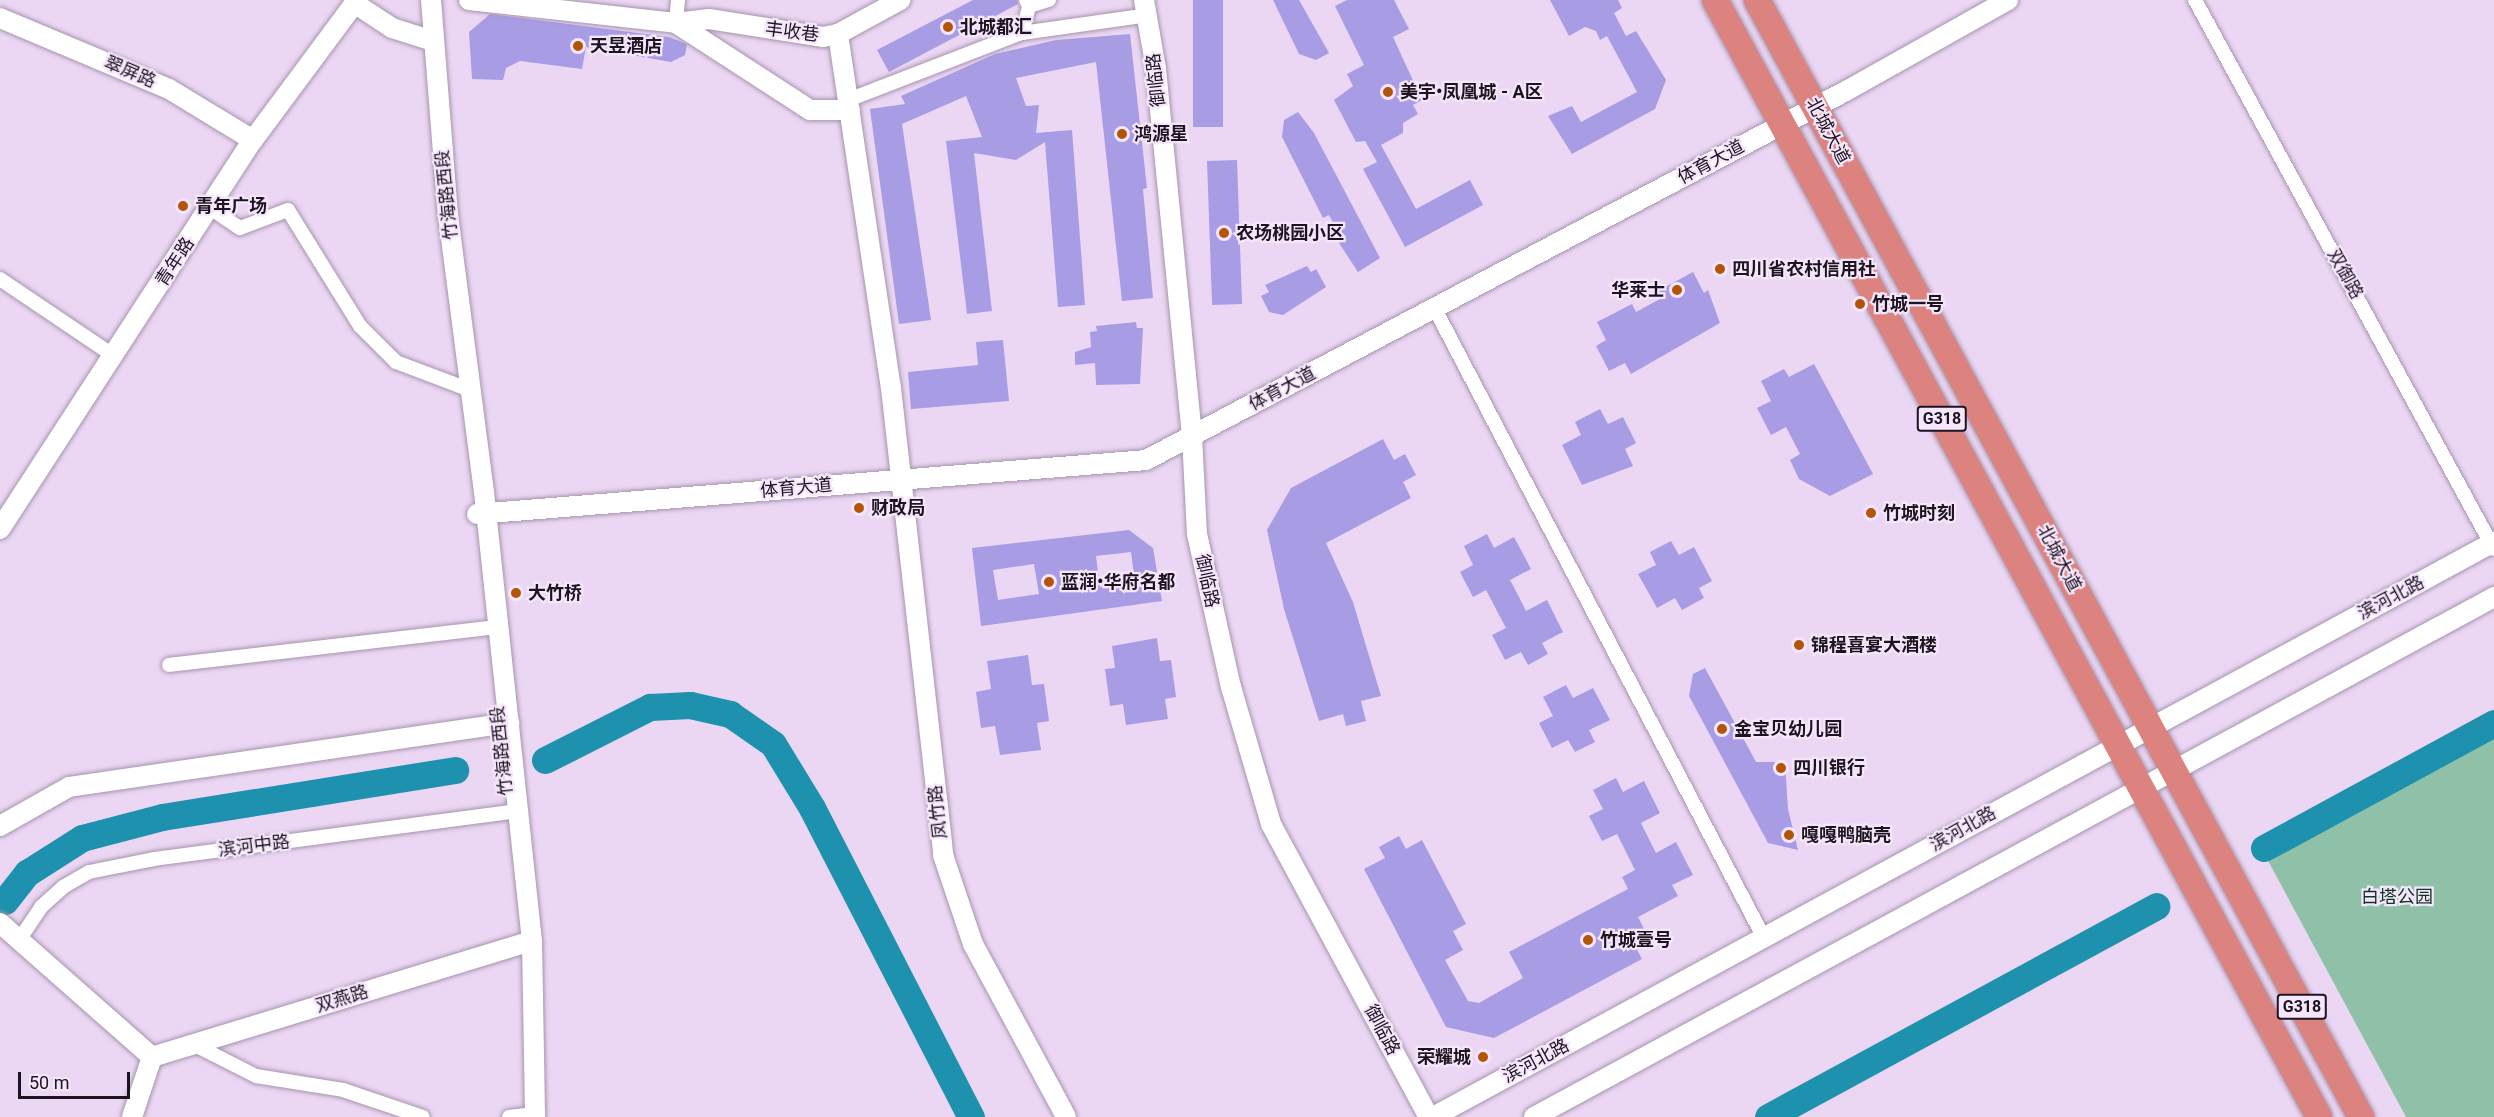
<!DOCTYPE html>
<meta charset="utf-8">
<style>
body{margin:0}
#map{position:relative;width:2494px;height:1117px;overflow:hidden;background:#ebd7f3;font-family:Roboto,"Noto Sans SC",sans-serif}
div>[style]{position:absolute}
[style*='--x']{left:calc(var(--x)*1px);top:calc(var(--y)*1px);width:calc(var(--w)*1px);rotate:calc(var(--a)*1deg)}
.green>*{inset:0;background:#8fc1a9}
.river>*{height:27px;margin:-13.5px;padding:0 13.5px;transform-origin:13.5px;border-radius:13.5px;background:#1e91af}
.building>*{inset:0;background:#a89ce5;transform-origin:0 0}
.roads{filter:drop-shadow(0 0 2px #a694ae) drop-shadow(0 0 2px #a694ae)}
.street>*{height:14px;margin:-7px;padding:0 7px;transform-origin:7px;border-radius:7px;background:#fff}
.secondary>*{height:20px;margin:-10px;padding:0 10px;transform-origin:10px;border-radius:10px;background:#fff}
.highway>*{height:26px;margin:-13px;padding:0 13px;transform-origin:13px;border-radius:13px;background:#dc837f}
.dots>*{width:16px;height:16px;translate:-50% -50%;box-sizing:border-box;border:3px solid #f6e6fc;border-radius:50%}
span{translate:-50% -50%;white-space:nowrap;text-align:center;line-height:1.15;-webkit-text-stroke:4.5px #f6e6fc;paint-order:stroke}
.shield-label span{padding:2px 4px;background:#f6e6fc;border:2px solid;border-radius:4px;-webkit-text-stroke-width:0}
.shield-label{font-size:16px;color:#1c151f;font-weight:700}
.poi-label{font-size:18px;color:#1c151f;font-weight:700}
.left{translate:0 -50%;text-align:left}
.right{translate:-100% -50%;text-align:right}
.street-label{font-size:18px;color:#1c151f}
.park-label{font-size:18px;color:#0c3525}
.scale{position:absolute;left:18px;top:1072px;width:112px;height:27px;box-sizing:border-box;border:3px solid #1c151f;border-top:0;padding-left:8px;font-size:18px;line-height:21px;white-space:nowrap;color:#1c151f;-webkit-text-stroke:4px #f6e6fc;paint-order:stroke}
</style>
<div id="map">
<div class="green">
<div style="clip-path:polygon(2494px 735px,2494px 1117px,2406px 1117px,2266px 857px)"></div>
</div>
<div class="river">
<div style="--x:545;--y:760;--w:118;--a:-26.8"></div>
<div style="--x:650;--y:707;--w:40;--a:-2.9"></div>
<div style="--x:690;--y:705;--w:41;--a:12.7"></div>
<div style="--x:730;--y:714;--w:52;--a:34.9"></div>
<div style="--x:773;--y:744;--w:75;--a:58.6"></div>
<div style="--x:812;--y:808;--w:348;--a:62.8"></div>
<div style="--x:2264;--y:848;--w:262;--a:-28.5"></div>
<div style="--x:5;--y:901;--w:36;--a:-52"></div>
<div style="--x:27;--y:873;--w:65;--a:-32.5"></div>
<div style="--x:82;--y:838;--w:83;--a:-14.7"></div>
<div style="--x:162;--y:817;--w:297;--a:-9.1"></div>
<div style="--x:1768;--y:1117;--w:442;--a:-28.5"></div>
</div>
<div class="building">
<div style="clip-path:polygon(973px 0,1017px 0,1018px 4px,889px 72px,877px 50px)"></div>
<div style="left:1193px;top:0;width:30px;height:127px"></div>
<div style="clip-path:polygon(1273px 0,1299px 0,1329px 53px,1316px 60px,1299px 54px)"></div>
<div style="clip-path:polygon(1347px 0,1394px 0,1409px 29px,1393px 37px,1422px 100px,1413px 105px,1418px 114px,1403px 123px,1403px 133px,1381px 145px,1416px 209px,1470px 180px,1483px 205px,1405px 247px,1363px 169px,1377px 162px,1365px 141px,1356px 142px,1334px 100px,1353px 86px,1347px 74px,1364px 65px,1335px 6px)"></div>
<div style="clip-path:polygon(1550px 0,1618px 0,1622px 8px,1614px 13px,1626px 36px,1636px 31px,1666px 80px,1655px 109px,1572px 154px,1548px 116px,1572px 106px,1581px 122px,1637px 92px,1607px 36px,1600px 40px,1596px 31px,1585px 27px,1569px 36px)"></div>
<div style="clip-path:polygon(490px 14px,669px 37px,687px 44px,685px 55px,671px 62px,586px 47px,582px 69px,520px 61px,506px 68px,503px 80px,472px 79px,469px 32px)"></div>
<div style="clip-path:polygon(1130px 34px,1147px 188px,1143px 189px,1153px 298px,1122px 301px,1096px 62px,1016px 78px,1026px 106px,1039px 105px,1036px 133px,1072px 130px,1085px 305px,1058px 307px,1045px 142px,1016px 160px,974px 153px,992px 311px,967px 314px,946px 141px,982px 137px,966px 96px,902px 124px,931px 320px,899px 324px,870px 109px,905px 104px,901px 96px,995px 54px,1056px 40px)"></div>
<div style="clip-path:polygon(1298px 112px,1314px 133px,1380px 258px,1358px 272px,1339px 243px,1343px 241px,1329px 215px,1323px 218px,1282px 137px,1284px 120px)"></div>
<div style="left:1237px;top:160px;width:144px;height:30px;rotate:88deg"></div>
<div style="clip-path:polygon(1307px 266px,1311px 272px,1316px 269px,1326px 287px,1283px 315px,1269px 312px,1261px 296px,1269px 292px,1265px 285px)"></div>
<div style="clip-path:polygon(1693px 272px,1704px 293px,1708px 290px,1720px 323px,1631px 374px,1625px 363px,1609px 371px,1596px 346px,1606px 340px,1597px 322px,1632px 304px,1636px 312px,1660px 299px,1656px 292px)"></div>
<div style="clip-path:polygon(1136px 322px,1137px 328px,1143px 328px,1140px 384px,1096px 385px,1095px 363px,1075px 365px,1075px 352px,1091px 347px,1090px 332px,1097px 331px,1096px 326px)"></div>
<div style="clip-path:polygon(1003px 340px,1009px 401px,911px 409px,908px 372px,978px 365px,976px 342px)"></div>
<div style="clip-path:polygon(1814px 364px,1873px 474px,1830px 496px,1799px 479px,1790px 460px,1800px 454px,1786px 427px,1771px 435px,1757px 408px,1771px 401px,1761px 381px,1784px 369px,1789px 377px)"></div>
<div style="clip-path:polygon(1600px 409px,1608px 424px,1623px 417px,1636px 443px,1625px 449px,1633px 466px,1582px 485px,1562px 445px,1581px 435px,1575px 422px)"></div>
<div style="clip-path:polygon(1383px 439px,1394px 460px,1405px 454px,1416px 475px,1403px 482px,1411px 498px,1326px 543px,1353px 602px,1381px 696px,1361px 701px,1366px 721px,1346px 726px,1343px 714px,1319px 721px,1284px 609px,1267px 530px,1291px 488px)"></div>
<div style="clip-path:polygon(evenodd,1129px 530px,1153px 548px,1162px 601px,981px 626px,972px 548px,1129px 530px,1131px 552px,1135px 583px,1100px 587px,1096px 556px,1131px 552px,1129px 530px,1034px 564px,1039px 594px,998px 600px,993px 570px,1034px 564px)"></div>
<div style="clip-path:polygon(1487px 534px,1494px 548px,1514px 537px,1531px 569px,1510px 580px,1519px 597px,1526px 611px,1547px 600px,1563px 632px,1542px 643px,1548px 654px,1528px 665px,1521px 652px,1505px 660px,1492px 635px,1506px 628px,1486px 590px,1473px 597px,1460px 572px,1473px 565px,1464px 546px)"></div>
<div style="clip-path:polygon(1671px 541px,1679px 555px,1694px 547px,1712px 581px,1699px 588px,1704px 598px,1682px 610px,1675px 598px,1657px 608px,1638px 574px,1656px 565px,1650px 552px)"></div>
<div style="clip-path:polygon(1157px 638px,1160px 661px,1171px 660px,1176px 697px,1165px 699px,1168px 719px,1126px 725px,1123px 704px,1110px 706px,1105px 669px,1115px 668px,1112px 646px)"></div>
<div style="clip-path:polygon(1028px 655px,1032px 685px,1044px 684px,1049px 721px,1037px 723px,1041px 750px,1000px 755px,995px 726px,981px 728px,976px 692px,991px 689px,987px 661px)"></div>
<div style="clip-path:polygon(1705px 668px,1756px 762px,1785px 762px,1788px 809px,1798px 850px,1768px 843px,1689px 696px,1693px 674px)"></div>
<div style="clip-path:polygon(1566px 685px,1573px 698px,1593px 688px,1610px 720px,1589px 730px,1595px 742px,1575px 752px,1568px 740px,1552px 748px,1539px 723px,1553px 716px,1543px 697px)"></div>
<div style="clip-path:polygon(1616px 778px,1623px 792px,1644px 781px,1660px 813px,1641px 823px,1656px 853px,1676px 842px,1693px 875px,1672px 885px,1678px 896px,1638px 917px,1648px 937px,1634px 944px,1642px 959px,1494px 1038px,1446px 1027px,1364px 869px,1385px 858px,1379px 847px,1399px 836px,1406px 849px,1422px 840px,1466px 924px,1453px 931px,1463px 950px,1445px 960px,1468px 1001px,1479px 1003px,1523px 978px,1509px 952px,1628px 889px,1622px 877px,1635px 870px,1617px 834px,1602px 841px,1589px 816px,1603px 809px,1593px 790px)"></div>
</div>
<div class="roads">
<div class="street">
<div style="--x:1026;--y:0;--w:7;--a:63"></div>
<div style="--x:1029;--y:6;--w:21;--a:-17"></div>
<div style="--x:2195;--y:0;--w:625;--a:61.43"></div>
<div style="--x:676;--y:23;--w:23;--a:-85"></div>
<div style="--x:1022;--y:33;--w:28;--a:-75"></div>
<div style="--x:848;--y:100;--w:186;--a:-21.1"></div>
<div style="--x:1022;--y:33;--w:128;--a:-8.1"></div>
<div style="--x:210;--y:208;--w:36;--a:34"></div>
<div style="--x:240;--y:228;--w:51;--a:-20.6"></div>
<div style="--x:288;--y:210;--w:137;--a:58.2"></div>
<div style="--x:360;--y:326;--w:51;--a:45"></div>
<div style="--x:396;--y:362;--w:79;--a:20.7"></div>
<div style="--x:0;--y:279;--w:138;--a:34"></div>
<div style="--x:1435;--y:309;--w:710;--a:62.39"></div>
<div style="--x:169;--y:665;--w:332;--a:-6.6"></div>
<div style="--x:19;--y:940;--w:40;--a:-56"></div>
<div style="--x:41;--y:907;--w:30;--a:-42"></div>
<div style="--x:63;--y:887;--w:30;--a:-30"></div>
<div style="--x:89;--y:872;--w:66;--a:-11.3"></div>
<div style="--x:154;--y:859;--w:366;--a:-7.5"></div>
<div style="--x:193;--y:1044;--w:71;--a:26.9"></div>
<div style="--x:256;--y:1076;--w:88;--a:9.1"></div>
<div style="--x:343;--y:1090;--w:84;--a:18.6"></div>
<div style="--x:509;--y:1117;--w:26;--a:-7"></div>
</div>
<div class="secondary">
<div style="--x:431;--y:0;--w:216;--a:85.5"></div>
<div style="--x:448;--y:215;--w:279;--a:82.6"></div>
<div style="--x:484;--y:492;--w:452;--a:83.9"></div>
<div style="--x:532;--y:941;--w:176;--a:89"></div>
<div style="--x:469;--y:0;--w:208;--a:6.3"></div>
<div style="--x:676;--y:23;--w:33;--a:-7"></div>
<div style="--x:709;--y:19;--w:115;--a:9"></div>
<div style="--x:823;--y:37;--w:15;--a:-11"></div>
<div style="--x:838;--y:34;--w:71;--a:-28.7"></div>
<div style="--x:1144;--y:0;--w:70;--a:80.1"></div>
<div style="--x:1156;--y:69;--w:369;--a:84.4"></div>
<div style="--x:1192;--y:436;--w:98;--a:87.1"></div>
<div style="--x:1197;--y:534;--w:157;--a:77.5"></div>
<div style="--x:1231;--y:687;--w:143;--a:73.7"></div>
<div style="--x:1271;--y:824;--w:333;--a:61.7"></div>
<div style="--x:354;--y:3;--w:45;--a:33.3"></div>
<div style="--x:392;--y:28;--w:43;--a:17.6"></div>
<div style="--x:0;--y:18;--w:183;--a:22.8"></div>
<div style="--x:169;--y:89;--w:98;--a:31.3"></div>
<div style="--x:676;--y:23;--w:160;--a:33"></div>
<div style="--x:810;--y:110;--w:40;--a:0"></div>
<div style="--x:838;--y:34;--w:358;--a:81.5"></div>
<div style="--x:891;--y:388;--w:470;--a:83.6"></div>
<div style="--x:943;--y:855;--w:94;--a:71.4"></div>
<div style="--x:973;--y:944;--w:196;--a:61.7"></div>
<div style="--x:477;--y:514;--w:671;--a:-4.61"></div>
<div style="--x:1146;--y:460;--w:791;--a:-27.8"></div>
<div style="--x:1846;--y:91;--w:186;--a:-29.3"></div>
<div style="--x:0;--y:529;--w:464;--a:-57"></div>
<div style="--x:253;--y:140;--w:174;--a:-53.4"></div>
<div style="--x:0;--y:826;--w:79;--a:-29.5"></div>
<div style="--x:69;--y:787;--w:445;--a:-8.3"></div>
<div style="--x:0;--y:923;--w:203;--a:41.4"></div>
<div style="--x:152;--y:1057;--w:397;--a:-17"></div>
<div style="--x:132;--y:1117;--w:63;--a:-71.6"></div>
<div style="--x:1433;--y:1117;--w:1207;--a:-28.46"></div>
<div style="--x:1534;--y:1117;--w:1092;--a:-28.44"></div>
</div>
<div class="highway">
<div style="--x:1715;--y:0;--w:1270;--a:61.6"></div>
<div style="--x:1757;--y:0;--w:1270;--a:61.6"></div>
</div>
</div>
<div class="dots">
<div style="left:948px;top:27px;background:#b35406"></div>
<div style="left:578px;top:46px;background:#b35406"></div>
<div style="left:1388px;top:92px;background:#b35406"></div>
<div style="left:1122px;top:134px;background:#b35406"></div>
<div style="left:183px;top:206px;background:#b35406"></div>
<div style="left:1224px;top:233px;background:#b35406"></div>
<div style="left:1720px;top:269px;background:#b35406"></div>
<div style="left:1677px;top:290px;background:#b35406"></div>
<div style="left:1860px;top:304px;background:#b35406"></div>
<div style="left:859px;top:508px;background:#b35406"></div>
<div style="left:1871px;top:513px;background:#b35406"></div>
<div style="left:1049px;top:582px;background:#b35406"></div>
<div style="left:516px;top:593px;background:#b35406"></div>
<div style="left:1799px;top:645px;background:#b35406"></div>
<div style="left:1722px;top:729px;background:#b35406"></div>
<div style="left:1781px;top:768px;background:#b35406"></div>
<div style="left:1789px;top:835px;background:#b35406"></div>
<div style="left:1588px;top:940px;background:#b35406"></div>
<div style="left:1483px;top:1057px;background:#b35406"></div>
</div>
<div class="shield-label">
<span style="left:1942px;top:419px">G318</span>
<span style="left:2302px;top:1007px">G318</span>
</div>
<div class="poi-label">
<span class="left" style="left:960px;top:27px">北城都汇</span>
<span class="left" style="left:590px;top:46px">天昱酒店</span>
<span class="left" style="left:1400px;top:92px">美宇•凤凰城 - A区</span>
<span class="left" style="left:1134px;top:134px">鸿源星</span>
<span class="left" style="left:195px;top:206px">青年广场</span>
<span class="left" style="left:1236px;top:233px">农场桃园小区</span>
<span class="left" style="left:1732px;top:269px">四川省农村信用社</span>
<span class="right" style="left:1665px;top:290px">华莱士</span>
<span class="left" style="left:1872px;top:304px">竹城一号</span>
<span class="left" style="left:871px;top:508px">财政局</span>
<span class="left" style="left:1883px;top:513px">竹城时刻</span>
<span class="left" style="left:1061px;top:582px">蓝润•华府名都</span>
<span class="left" style="left:528px;top:593px">大竹桥</span>
<span class="left" style="left:1811px;top:645px">锦程喜宴大酒楼</span>
<span class="left" style="left:1734px;top:729px">金宝贝幼儿园</span>
<span class="left" style="left:1793px;top:768px">四川银行</span>
<span class="left" style="left:1801px;top:835px">嘎嘎鸭脑壳</span>
<span class="left" style="left:1600px;top:940px">竹城壹号</span>
<span class="right" style="left:1471px;top:1057px">荣耀城</span>
</div>
<div class="street-label">
<span style="left:792px;top:32px;rotate:7deg">丰收巷</span>
<span style="left:130px;top:72px;rotate:23deg">翠屏路</span>
<span style="left:1156px;top:80px;rotate:-96deg">御临路</span>
<span style="left:1828px;top:131px;rotate:62deg">北城大道</span>
<span style="left:1711px;top:162px;rotate:-28deg">体育大道</span>
<span style="left:447px;top:195px;rotate:-96deg">竹海路西段</span>
<span style="left:175px;top:262px;rotate:-57deg">青年路</span>
<span style="left:2345px;top:274px;rotate:61deg">双御路</span>
<span style="left:1282px;top:389px;rotate:-28deg">体育大道</span>
<span style="left:796px;top:488px;rotate:-5deg">体育大道</span>
<span style="left:2059px;top:558px;rotate:62deg">北城大道</span>
<span style="left:1207px;top:581px;rotate:78deg">御临路</span>
<span style="left:2391px;top:598px;rotate:-28deg">滨河北路</span>
<span style="left:502px;top:751px;rotate:-96deg">竹海路西段</span>
<span style="left:938px;top:812px;rotate:-96deg">凤竹路</span>
<span style="left:1963px;top:829px;rotate:-29deg">滨河北路</span>
<span style="left:254px;top:846px;rotate:-7deg">滨河中路</span>
<span style="left:342px;top:999px;rotate:-17deg">双燕路</span>
<span style="left:1382px;top:1030px;rotate:62deg">御临路</span>
<span style="left:1536px;top:1061px;rotate:-28deg">滨河北路</span>
</div>
<div class="park-label">
<span style="left:2397px;top:897px">白塔公园</span>
</div>
<div class="scale">50 m</div>
</div>
